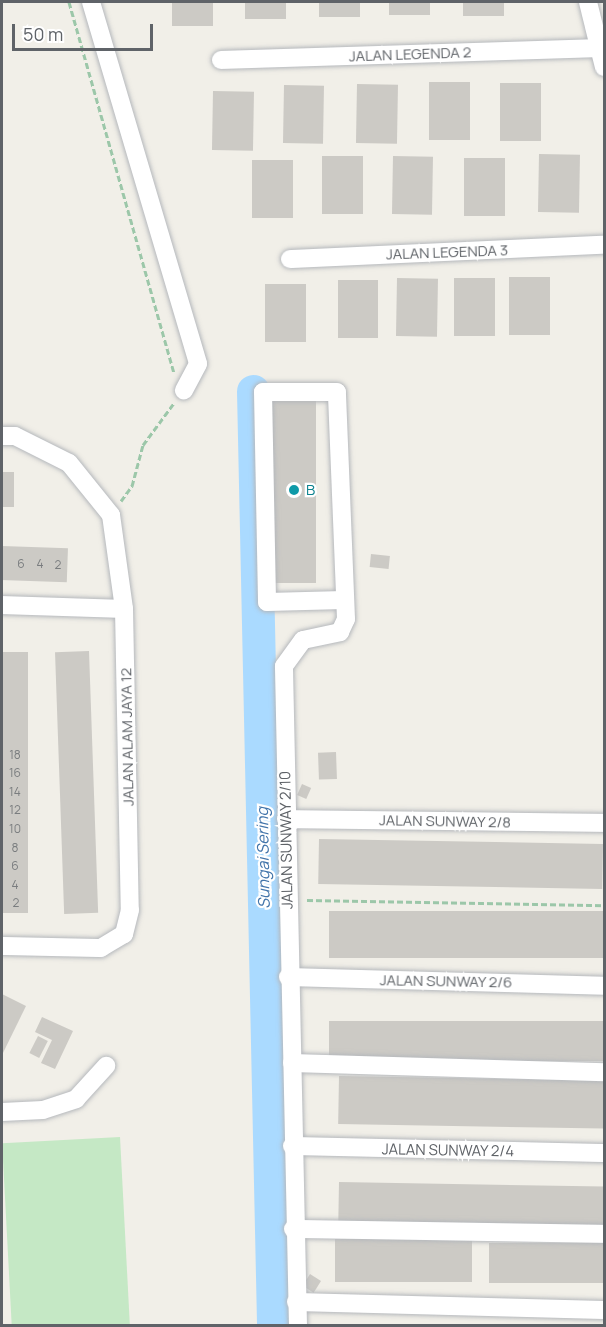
<!DOCTYPE html>
<style>
body{margin:0}
#map{position:relative;width:606px;height:1327px;overflow:hidden;background:#f1efe8;font-family:Manrope,sans-serif}
div>[style]{position:absolute}
[style*='--x']{left:calc(var(--x)*1px);top:calc(var(--y)*1px);width:calc(var(--w)*1px);rotate:calc(var(--a)*1deg)}
.green>*{inset:0;background:#c5e8c5;transform-origin:0 0}
.river>*{height:33px;margin:-16.5px;padding:0 16.5px;transform-origin:16.5px;border-radius:16.5px;background:#aadaff}
.building>*{inset:0;background:#cccac5;transform-origin:0 0}
.path>*{height:3px;margin-top:-1.5px;transform-origin:0;background:repeating-linear-gradient(90deg,#9cc7a9 0 6px,transparent 0 9px)}
.roads{filter:drop-shadow(0 0 2px #b5b8bc) drop-shadow(0 0 2px #b5b8bc)}
.minor>*{height:18px;margin:-9px;padding:0 9px;transform-origin:9px;border-radius:9px;background:#fff}
.dots>*{width:16px;height:16px;translate:-50% -50%;box-sizing:border-box;border:3px solid #fff;border-radius:50%}
span{translate:-50% -50%;white-space:nowrap;text-align:center;line-height:1.15;-webkit-text-stroke:4.5px #fff;paint-order:stroke}
.number-label{font-size:12px;color:#7a7d7f}
.number-label span{-webkit-text-stroke-width:0}
.street-label{font-size:15px;color:#5f6368}
.culture-label{font-size:15px;color:#0d838f}
.left{translate:0 -50%;text-align:left}
.water-label{font-size:16px;color:#4174aa;font-style:italic}
.frame{position:absolute;inset:0;border:3px solid #5f6368;pointer-events:none}
.scale{position:absolute;left:12px;top:24px;width:141px;height:27px;box-sizing:border-box;border:3px solid #5f6368;border-top:0;padding-left:8px;font-size:18px;line-height:21px;white-space:nowrap;color:#5f6368;-webkit-text-stroke:4px #fff;paint-order:stroke}
</style>
<div id="map">
<div class="green">
<div style="left:120px;top:1137px;width:188px;height:118px;rotate:87deg"></div>
</div>
<div class="river">
<div style="--x:253;--y:391;--w:935;--a:88.77"></div>
</div>
<div class="building">
<div style="left:172px;top:2px;width:41px;height:24px"></div>
<div style="left:245px;top:2px;width:41px;height:17px"></div>
<div style="left:319px;top:2px;width:41px;height:15px"></div>
<div style="left:389px;top:2px;width:41px;height:13px"></div>
<div style="left:463px;top:2px;width:41px;height:14px"></div>
<div style="left:429px;top:82px;width:41px;height:58px"></div>
<div style="left:500px;top:83px;width:41px;height:58px"></div>
<div style="left:357px;top:84px;width:41px;height:59px;rotate:1deg"></div>
<div style="left:284px;top:85px;width:40px;height:58px;rotate:1deg"></div>
<div style="left:213px;top:91px;width:41px;height:59px;rotate:1deg"></div>
<div style="left:539px;top:154px;width:41px;height:58px;rotate:1deg"></div>
<div style="left:322px;top:156px;width:41px;height:58px"></div>
<div style="left:393px;top:156px;width:40px;height:58px;rotate:1deg"></div>
<div style="left:464px;top:158px;width:41px;height:58px"></div>
<div style="left:252px;top:160px;width:41px;height:58px"></div>
<div style="left:509px;top:277px;width:41px;height:58px"></div>
<div style="left:397px;top:278px;width:41px;height:58px;rotate:1deg"></div>
<div style="left:454px;top:278px;width:41px;height:58px"></div>
<div style="left:338px;top:280px;width:40px;height:58px"></div>
<div style="left:265px;top:284px;width:41px;height:58px"></div>
<div style="left:271px;top:397px;width:45px;height:186px"></div>
<div style="left:2px;top:472px;width:12px;height:35px"></div>
<div style="left:2px;top:546px;width:66px;height:34px;rotate:2deg"></div>
<div style="left:371px;top:554px;width:19px;height:13px;rotate:6deg"></div>
<div style="left:89px;top:651px;width:262px;height:34px;rotate:88deg"></div>
<div style="left:2px;top:652px;width:26px;height:261px"></div>
<div style="left:336px;top:752px;width:27px;height:18px;rotate:88deg"></div>
<div style="left:302px;top:784px;width:10px;height:12px;rotate:24deg"></div>
<div style="left:319px;top:839px;width:284px;height:45px;rotate:1deg"></div>
<div style="left:329px;top:911px;width:275px;height:47px"></div>
<div style="clip-path:polygon(2px 994px,26px 1006px,2px 1055px)"></div>
<div style="clip-path:polygon(42px 1017px,73px 1031px,55px 1069px,41px 1063px,52px 1040px,35px 1032px)"></div>
<div style="left:329px;top:1021px;width:275px;height:40px"></div>
<div style="left:38px;top:1036px;width:11px;height:19px;rotate:27deg"></div>
<div style="left:339px;top:1076px;width:265px;height:48px;rotate:1deg"></div>
<div style="left:339px;top:1182px;width:265px;height:43px;rotate:1deg"></div>
<div style="left:472px;top:1239px;width:43px;height:137px;rotate:90deg"></div>
<div style="left:489px;top:1243px;width:115px;height:40px"></div>
<div style="left:310px;top:1274px;width:13px;height:14px;rotate:32deg"></div>
</div>
<div class="path">
<div style="--x:69;--y:2;--w:385;--a:74.2"></div>
<div style="--x:121;--y:501;--w:19;--a:-54"></div>
<div style="--x:132;--y:486;--w:42;--a:-75"></div>
<div style="--x:143;--y:445;--w:52;--a:-53.6"></div>
<div style="--x:307;--y:900;--w:297;--a:1"></div>
</div>
<div class="roads">
<div class="minor">
<div style="--x:91;--y:2;--w:377;--a:73.5"></div>
<div style="--x:198;--y:364;--w:30;--a:118"></div>
<div style="--x:588;--y:2;--w:67;--a:76.2"></div>
<div style="--x:221;--y:60;--w:379;--a:-1.8"></div>
<div style="--x:290;--y:259;--w:314;--a:-2.6"></div>
<div style="--x:2;--y:436;--w:13;--a:0"></div>
<div style="--x:15;--y:436;--w:60;--a:26.6"></div>
<div style="--x:69;--y:463;--w:67;--a:51.1"></div>
<div style="--x:111;--y:515;--w:95;--a:82.1"></div>
<div style="--x:124;--y:609;--w:301;--a:88.9"></div>
<div style="--x:130;--y:910;--w:25;--a:104"></div>
<div style="--x:124;--y:934;--w:27;--a:149"></div>
<div style="--x:101;--y:948;--w:99;--a:-178.8"></div>
<div style="--x:2;--y:605;--w:122;--a:1.9"></div>
<div style="--x:286;--y:819;--w:318;--a:0.7"></div>
<div style="--x:288;--y:977;--w:316;--a:1.6"></div>
<div style="--x:292;--y:1063;--w:312;--a:1.7"></div>
<div style="--x:2;--y:1112;--w:41;--a:-2.8"></div>
<div style="--x:43;--y:1110;--w:35;--a:-18"></div>
<div style="--x:76;--y:1099;--w:45;--a:-47.7"></div>
<div style="--x:292;--y:1146;--w:312;--a:1.3"></div>
<div style="--x:293;--y:1229;--w:311;--a:0.9"></div>
<div style="--x:296;--y:1302;--w:308;--a:1.5"></div>
<div style="--x:298;--y:1326;--w:660;--a:-91.22"></div>
<div style="--x:284;--y:666;--w:32;--a:-54"></div>
<div style="--x:303;--y:640;--w:38;--a:-12"></div>
<div style="--x:340;--y:632;--w:14;--a:-65"></div>
<div style="--x:346;--y:619;--w:227;--a:-92.3"></div>
<div style="--x:337;--y:392;--w:74;--a:180"></div>
<div style="--x:263;--y:392;--w:210;--a:88.9"></div>
<div style="--x:267;--y:602;--w:77;--a:-1.5"></div>
</div>
</div>
<div class="dots">
<div style="left:294px;top:490px;background:#0f9aa8"></div>
</div>
<div class="number-label">
<span style="left:21px;top:564px">6</span>
<span style="left:40px;top:564px">4</span>
<span style="left:58px;top:565px">2</span>
<span style="left:15px;top:755px">18</span>
<span style="left:15px;top:773px">16</span>
<span style="left:15px;top:792px">14</span>
<span style="left:15px;top:810px">12</span>
<span style="left:15px;top:829px">10</span>
<span style="left:15px;top:848px">8</span>
<span style="left:15px;top:866px">6</span>
<span style="left:15px;top:885px">4</span>
<span style="left:16px;top:903px">2</span>
</div>
<div class="street-label">
<span style="left:410px;top:54px;rotate:-2deg">JALAN LEGENDA 2</span>
<span style="left:447px;top:252px;rotate:-2deg">JALAN LEGENDA 3</span>
<span style="left:127px;top:737px;rotate:-91deg">JALAN ALAM JAYA 12</span>
<span style="left:445px;top:821px;rotate:1deg">JALAN SUNWAY 2/8</span>
<span style="left:286px;top:840px;rotate:-91deg">JALAN SUNWAY 2/10</span>
<span style="left:446px;top:981px;rotate:1deg">JALAN SUNWAY 2/6</span>
<span style="left:448px;top:1150px;rotate:1deg">JALAN SUNWAY 2/4</span>
</div>
<div class="culture-label">
<span class="left" style="left:306px;top:490px">B</span>
</div>
<div class="water-label">
<span style="left:263px;top:858px;rotate:-91deg">Sungai Sering</span>
</div>
<div class="frame"></div>
<div class="scale">50 m</div>
</div>
